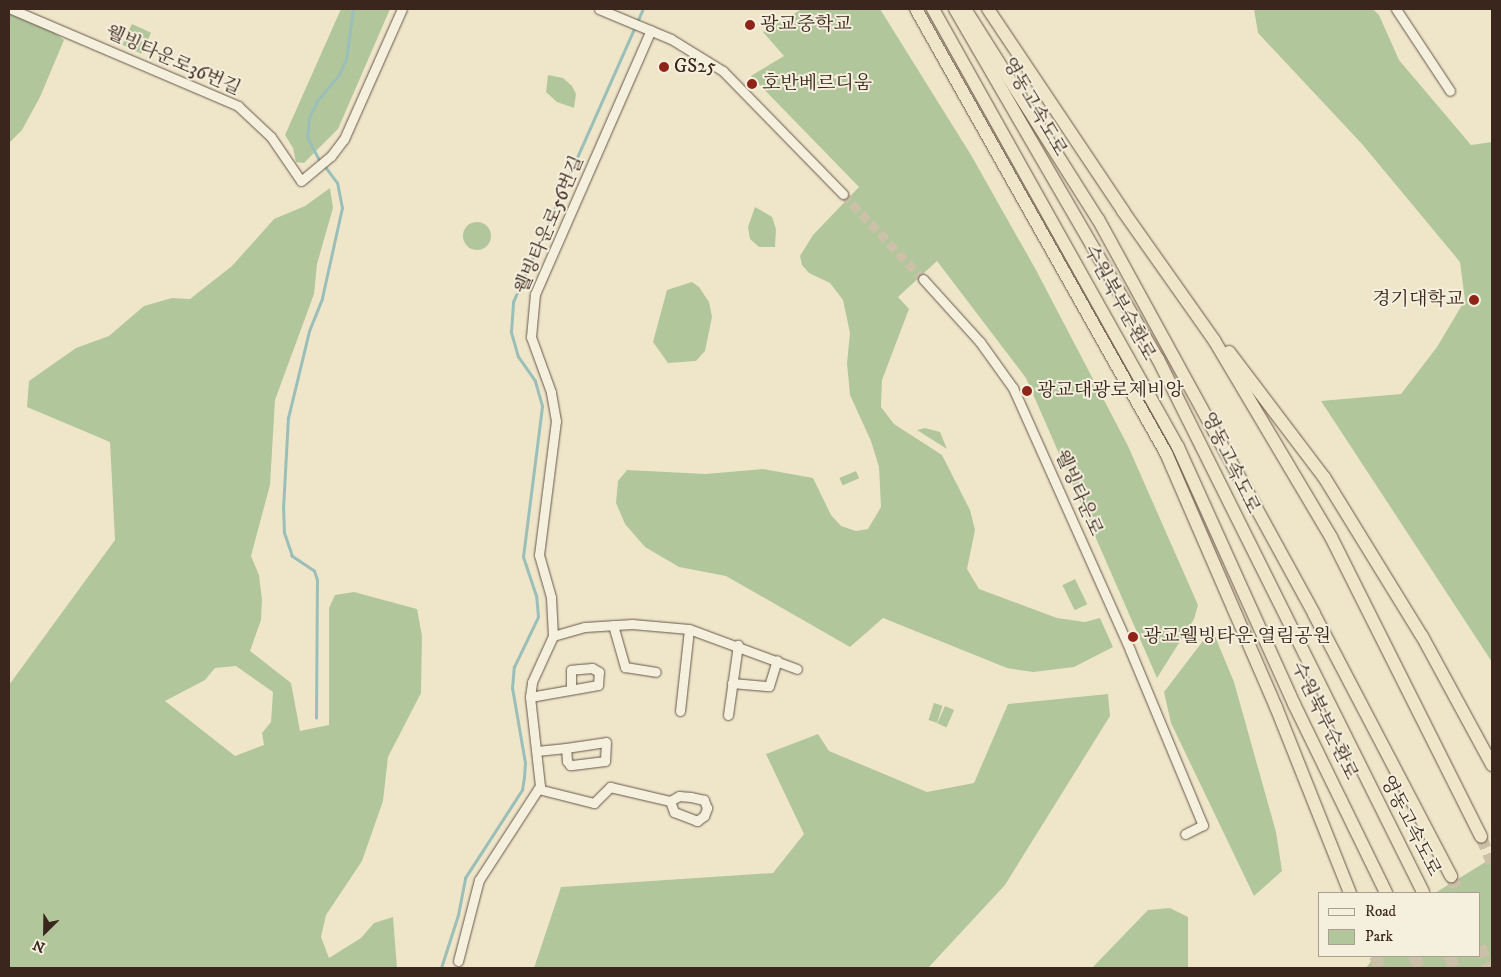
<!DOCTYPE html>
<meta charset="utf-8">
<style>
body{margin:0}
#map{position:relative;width:1501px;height:977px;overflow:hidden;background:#efe6ca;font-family:"IM FELL DW Pica","Noto Serif KR",serif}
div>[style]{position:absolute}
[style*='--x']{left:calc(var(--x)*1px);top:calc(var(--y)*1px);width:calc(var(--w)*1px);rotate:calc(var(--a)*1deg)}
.green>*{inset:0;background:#b2c69c;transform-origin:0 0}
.round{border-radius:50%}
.stream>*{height:2.5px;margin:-1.25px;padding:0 1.25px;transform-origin:1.25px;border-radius:1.25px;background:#9abfb8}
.minor-tunnel>*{height:9px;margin-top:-4.5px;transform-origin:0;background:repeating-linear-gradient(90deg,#cbc0a8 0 9px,transparent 0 13.5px)}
.highway-tunnel>*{height:12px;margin-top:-6px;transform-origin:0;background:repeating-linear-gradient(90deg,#cbc0a8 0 12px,transparent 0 18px)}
.roads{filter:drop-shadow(0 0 1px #685649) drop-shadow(0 0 1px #685649)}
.minor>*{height:9px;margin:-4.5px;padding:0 4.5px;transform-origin:4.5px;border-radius:4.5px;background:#f5efdd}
.highway>*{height:12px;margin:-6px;padding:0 6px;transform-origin:6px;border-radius:6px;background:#efe6ca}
.dots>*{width:14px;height:14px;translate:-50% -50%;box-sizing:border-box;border:2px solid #f5efdd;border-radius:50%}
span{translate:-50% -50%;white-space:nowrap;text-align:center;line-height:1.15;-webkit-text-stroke:4px #f5efdd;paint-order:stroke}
.poi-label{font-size:19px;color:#3b261e}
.left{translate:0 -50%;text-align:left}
.right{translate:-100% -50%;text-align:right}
.street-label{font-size:19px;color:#3b261e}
.frame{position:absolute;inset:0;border:10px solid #3b261e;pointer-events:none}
.legend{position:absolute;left:1318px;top:892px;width:162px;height:65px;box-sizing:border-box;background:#f5efdd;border:1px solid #ab9f91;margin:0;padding:6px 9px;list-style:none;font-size:15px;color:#3b261e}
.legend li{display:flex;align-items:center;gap:10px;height:25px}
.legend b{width:25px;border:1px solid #ab9f91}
.north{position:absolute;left:20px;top:907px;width:50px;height:50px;-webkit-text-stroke:4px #f5efdd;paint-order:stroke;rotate:203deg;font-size:14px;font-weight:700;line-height:20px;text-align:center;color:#3b261e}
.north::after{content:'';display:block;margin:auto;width:18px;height:22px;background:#3b261e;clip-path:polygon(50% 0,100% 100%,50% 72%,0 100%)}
</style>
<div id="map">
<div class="green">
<div style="clip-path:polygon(341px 9px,390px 9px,338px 129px,304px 163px,296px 162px,293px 148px,285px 135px)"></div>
<div style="clip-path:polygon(802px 9px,880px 9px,971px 155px,1036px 270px,1128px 446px,1198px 605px,1194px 619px,1157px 678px,1026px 378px,937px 261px,898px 297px,909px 309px,882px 380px,881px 407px,894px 424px,942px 455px,970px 510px,975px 530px,967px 569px,979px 589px,1057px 618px,1085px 622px,1100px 618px,1113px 647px,1074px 667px,1033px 672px,1007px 668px,883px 618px,850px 647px,726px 576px,679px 567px,645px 547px,625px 524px,616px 503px,618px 481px,627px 470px,706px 474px,763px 469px,813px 478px,831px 515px,841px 526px,856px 531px,868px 529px,881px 507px,879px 467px,871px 441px,850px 395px,847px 363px,850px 333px,843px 300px,830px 283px,809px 273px,802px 265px,800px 256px,813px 235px,859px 187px,751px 76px,784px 56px,763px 32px)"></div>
<div style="clip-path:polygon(1254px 9px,1373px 9px,1379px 15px,1399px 60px,1471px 145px,1492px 142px,1492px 662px,1321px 401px,1401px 394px,1437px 347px,1465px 300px,1460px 262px,1362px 144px,1258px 33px)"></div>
<div style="clip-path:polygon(9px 12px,51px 30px,64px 40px,40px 97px,22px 130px,9px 143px)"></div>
<div style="left:132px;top:24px;width:21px;height:23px;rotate:25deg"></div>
<div style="clip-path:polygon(548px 75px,563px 78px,572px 86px,576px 94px,574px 108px,557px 102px,546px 92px)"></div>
<div style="clip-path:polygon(evenodd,330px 188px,333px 208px,317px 264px,314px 294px,275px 400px,270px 485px,251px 556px,259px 575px,262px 600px,261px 620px,250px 651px,291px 683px,300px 731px,329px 725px,329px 608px,335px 595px,354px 592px,417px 609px,422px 636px,421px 693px,388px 757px,383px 801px,362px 861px,326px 915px,321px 937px,329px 958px,361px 938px,374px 923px,393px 917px,397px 968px,9px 968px,9px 685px,115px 540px,110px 442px,27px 407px,29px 381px,76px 348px,109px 336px,144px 306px,172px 298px,190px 299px,232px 266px,274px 219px,305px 206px,330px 188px,236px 666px,273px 692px,271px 722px,262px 733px,264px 745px,235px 756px,165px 701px,205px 680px,215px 668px,236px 666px)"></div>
<div style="clip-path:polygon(755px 207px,772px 217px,776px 229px,775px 247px,759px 247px,750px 239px,748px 227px)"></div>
<div class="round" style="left:463px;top:222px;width:28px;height:28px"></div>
<div style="clip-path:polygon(692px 282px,699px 287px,709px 302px,712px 317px,705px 351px,696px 361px,668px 363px,653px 342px,667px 290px)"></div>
<div style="clip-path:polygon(925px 428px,940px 432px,947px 449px,917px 430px)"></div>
<div style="left:856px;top:471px;width:8px;height:18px;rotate:67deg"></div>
<div style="left:1075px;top:579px;width:28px;height:14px;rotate:64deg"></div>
<div style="clip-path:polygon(1212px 629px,1234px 682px,1276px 832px,1282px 871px,1254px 896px,1171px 723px,1164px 692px)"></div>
<div style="clip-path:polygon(1108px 694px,1110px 716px,1005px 885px,928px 968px,534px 968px,561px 887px,773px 873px,804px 834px,766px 754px,818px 734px,829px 751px,927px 792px,974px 783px,1008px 704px)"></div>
<div style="left:934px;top:703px;width:9px;height:18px;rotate:18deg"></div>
<div style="left:945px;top:706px;width:10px;height:19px;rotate:24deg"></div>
<div style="clip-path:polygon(1492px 858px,1492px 968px,1366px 968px,1375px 956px,1480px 956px,1480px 893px,1435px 893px)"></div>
<div style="clip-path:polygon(1170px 908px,1188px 917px,1188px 968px,1092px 968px,1148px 910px)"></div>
</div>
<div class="stream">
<div style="--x:320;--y:162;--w:27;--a:-118"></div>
<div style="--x:307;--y:138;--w:20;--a:-84"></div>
<div style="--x:309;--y:118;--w:19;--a:-65"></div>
<div style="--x:317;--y:101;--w:34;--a:-50"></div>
<div style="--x:339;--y:75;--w:17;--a:-66"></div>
<div style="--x:346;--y:59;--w:50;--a:-82"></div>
<div style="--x:316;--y:718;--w:138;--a:-89.6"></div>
<div style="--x:317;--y:580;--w:9;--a:-108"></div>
<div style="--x:314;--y:571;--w:27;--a:-146"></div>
<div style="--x:292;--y:556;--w:24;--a:-109"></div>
<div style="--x:284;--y:533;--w:24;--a:-92"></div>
<div style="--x:283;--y:509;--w:91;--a:-86.9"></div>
<div style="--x:288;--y:418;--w:89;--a:-76.4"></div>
<div style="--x:309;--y:331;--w:35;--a:-68"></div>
<div style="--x:322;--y:298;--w:92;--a:-77.5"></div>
<div style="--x:342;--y:208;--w:25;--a:-101"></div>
<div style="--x:337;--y:183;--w:21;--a:-127"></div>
<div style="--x:441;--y:968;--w:56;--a:-72.2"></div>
<div style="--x:458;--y:915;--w:38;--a:-79"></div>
<div style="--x:465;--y:878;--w:105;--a:-57.1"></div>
<div style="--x:522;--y:790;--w:13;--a:-81"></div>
<div style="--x:524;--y:777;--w:14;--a:-86"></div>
<div style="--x:525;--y:763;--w:76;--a:-99.8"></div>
<div style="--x:512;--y:688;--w:21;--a:-85"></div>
<div style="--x:514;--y:667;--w:55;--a:-64.4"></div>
<div style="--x:538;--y:617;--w:21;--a:-95"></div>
<div style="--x:536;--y:596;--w:41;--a:-108.4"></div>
<div style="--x:523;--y:557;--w:152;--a:-82.8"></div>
<div style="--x:542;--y:406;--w:26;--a:-106"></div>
<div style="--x:535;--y:381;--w:29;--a:-125"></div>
<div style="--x:518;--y:357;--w:26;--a:-106"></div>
<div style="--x:511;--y:332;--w:30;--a:-86"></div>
<div style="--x:513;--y:302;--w:321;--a:-66.1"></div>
</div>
<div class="minor-tunnel">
<div style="--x:843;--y:194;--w:117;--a:46.7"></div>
</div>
<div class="highway-tunnel">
<div style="--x:1481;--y:837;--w:28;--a:67"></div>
<div style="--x:1451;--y:876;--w:18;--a:68"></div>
<div style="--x:1480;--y:946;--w:24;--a:68"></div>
<div style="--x:1375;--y:956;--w:13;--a:67"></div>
<div style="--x:1414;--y:956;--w:13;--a:67"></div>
<div style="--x:1449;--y:956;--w:13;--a:63"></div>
</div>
<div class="roads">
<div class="minor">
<div style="--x:11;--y:9;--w:247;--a:23.1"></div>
<div style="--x:238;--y:106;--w:45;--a:43.2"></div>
<div style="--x:271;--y:137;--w:53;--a:55.7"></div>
<div style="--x:301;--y:181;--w:39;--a:-40"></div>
<div style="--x:331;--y:156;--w:21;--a:-53"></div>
<div style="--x:344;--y:139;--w:142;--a:-66"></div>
<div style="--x:599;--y:9;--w:78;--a:22.6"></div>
<div style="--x:671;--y:39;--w:61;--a:31.6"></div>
<div style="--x:723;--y:71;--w:172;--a:45.7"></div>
<div style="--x:1396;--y:9;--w:98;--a:56.6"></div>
<div style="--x:923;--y:279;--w:85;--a:47.9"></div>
<div style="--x:980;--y:342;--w:57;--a:54.3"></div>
<div style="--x:1013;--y:388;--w:287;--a:65.9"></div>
<div style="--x:1130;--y:650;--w:190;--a:67.4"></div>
<div style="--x:1203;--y:825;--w:20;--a:153"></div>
<div style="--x:613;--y:625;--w:44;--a:74.1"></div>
<div style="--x:625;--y:667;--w:31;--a:9"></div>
<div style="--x:553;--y:636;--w:33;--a:-16"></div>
<div style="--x:585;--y:627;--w:47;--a:-3.7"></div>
<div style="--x:632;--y:624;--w:57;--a:5"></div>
<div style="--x:689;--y:629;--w:115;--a:20.3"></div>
<div style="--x:732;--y:683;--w:37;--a:5"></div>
<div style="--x:769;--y:686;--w:27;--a:-73"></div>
<div style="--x:530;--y:697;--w:69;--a:-10"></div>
<div style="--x:598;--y:685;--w:13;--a:-86"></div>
<div style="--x:599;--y:672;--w:8;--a:-150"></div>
<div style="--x:592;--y:668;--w:21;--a:175"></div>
<div style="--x:571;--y:670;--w:18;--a:90"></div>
<div style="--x:680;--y:711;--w:82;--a:-83.7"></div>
<div style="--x:728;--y:715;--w:71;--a:-81.9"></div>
<div style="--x:606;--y:742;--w:19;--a:93"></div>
<div style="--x:605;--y:761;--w:35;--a:173"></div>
<div style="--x:570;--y:765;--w:5;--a:-127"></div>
<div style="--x:567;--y:761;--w:13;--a:-94"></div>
<div style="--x:566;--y:748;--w:40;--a:-8.5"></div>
<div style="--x:537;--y:751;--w:29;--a:-6"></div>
<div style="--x:538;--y:789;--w:58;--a:14"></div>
<div style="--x:594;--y:803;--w:23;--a:-45"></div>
<div style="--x:610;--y:787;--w:62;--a:13.1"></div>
<div style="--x:670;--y:801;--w:12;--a:70"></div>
<div style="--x:674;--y:812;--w:25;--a:21"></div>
<div style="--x:697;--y:821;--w:9;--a:-36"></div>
<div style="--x:704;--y:816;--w:9;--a:-69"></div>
<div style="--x:707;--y:808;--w:9;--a:-111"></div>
<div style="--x:704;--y:800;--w:13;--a:-167"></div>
<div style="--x:691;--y:797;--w:12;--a:-175"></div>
<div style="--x:679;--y:796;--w:10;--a:151"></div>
<div style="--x:458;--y:961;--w:84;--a:-75.5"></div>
<div style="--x:479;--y:880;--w:112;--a:-57"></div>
<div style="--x:540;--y:786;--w:90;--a:-96.4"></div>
<div style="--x:530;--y:697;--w:15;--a:-82"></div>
<div style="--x:532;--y:682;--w:51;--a:-65.5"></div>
<div style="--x:553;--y:636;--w:39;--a:-93"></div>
<div style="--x:551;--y:597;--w:44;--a:-105.9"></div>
<div style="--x:539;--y:555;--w:135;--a:-82.8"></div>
<div style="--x:556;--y:421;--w:29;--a:-100"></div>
<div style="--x:551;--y:392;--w:59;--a:-110"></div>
<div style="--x:531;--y:337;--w:43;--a:-84.7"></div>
<div style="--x:535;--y:294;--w:288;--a:-66.3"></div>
</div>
<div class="highway">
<div style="--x:916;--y:9;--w:510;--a:60.62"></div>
<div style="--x:1166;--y:453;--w:277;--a:66.6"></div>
<div style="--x:1276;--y:707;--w:200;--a:68.3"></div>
<div style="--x:933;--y:9;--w:502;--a:60.78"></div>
<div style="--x:1178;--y:447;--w:282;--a:65.7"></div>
<div style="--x:1294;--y:704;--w:210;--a:64"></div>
<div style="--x:955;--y:9;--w:405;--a:59.9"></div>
<div style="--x:1158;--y:359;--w:595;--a:63.56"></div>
<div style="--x:965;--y:9;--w:249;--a:57.7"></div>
<div style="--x:1098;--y:219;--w:450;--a:61.3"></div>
<div style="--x:1314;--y:614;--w:296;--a:62.4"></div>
<div style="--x:988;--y:9;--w:243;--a:56.2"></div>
<div style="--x:1123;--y:211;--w:158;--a:54.8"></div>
<div style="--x:1214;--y:340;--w:229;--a:59.3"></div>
<div style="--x:1331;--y:537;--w:335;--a:63.4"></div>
<div style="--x:1229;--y:352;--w:157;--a:52.8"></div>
<div style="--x:1324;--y:477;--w:187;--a:58.4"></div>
<div style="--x:1422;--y:636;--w:147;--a:61.5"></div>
</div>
</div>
<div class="dots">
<div style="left:750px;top:25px;background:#8f2418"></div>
<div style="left:664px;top:67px;background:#8f2418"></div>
<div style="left:752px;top:84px;background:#8f2418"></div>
<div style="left:1474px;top:300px;background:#8f2418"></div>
<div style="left:1027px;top:391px;background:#8f2418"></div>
<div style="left:1133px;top:637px;background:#8f2418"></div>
</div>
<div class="poi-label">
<span class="left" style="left:760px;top:25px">광교중학교</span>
<span class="left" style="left:674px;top:67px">GS25</span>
<span class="left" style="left:762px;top:84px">호반베르디움</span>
<span class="right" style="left:1464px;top:300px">경기대학교</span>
<span class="left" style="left:1037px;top:391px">광교대광로제비앙</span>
<span class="left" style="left:1143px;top:637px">광교웰빙타운.열림공원</span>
</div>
<div class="street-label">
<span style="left:173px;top:61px;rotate:24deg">웰빙타운로36번길</span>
<span style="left:1034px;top:107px;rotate:60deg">영동고속도로</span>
<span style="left:550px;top:225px;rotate:-67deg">웰빙타운로56번길</span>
<span style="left:1119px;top:303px;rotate:61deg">수원북부순환로</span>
<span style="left:1230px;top:463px;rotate:64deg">영동고속도로</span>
<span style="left:1078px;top:493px;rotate:66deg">웰빙타운로</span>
<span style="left:1324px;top:721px;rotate:64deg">수원북부순환로</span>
<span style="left:1410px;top:826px;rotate:63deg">영동고속도로</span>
</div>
<div class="frame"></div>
<ul class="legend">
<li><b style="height:6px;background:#f5efdd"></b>Road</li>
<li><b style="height:14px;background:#b2c69c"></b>Park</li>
</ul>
<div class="north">N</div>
</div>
